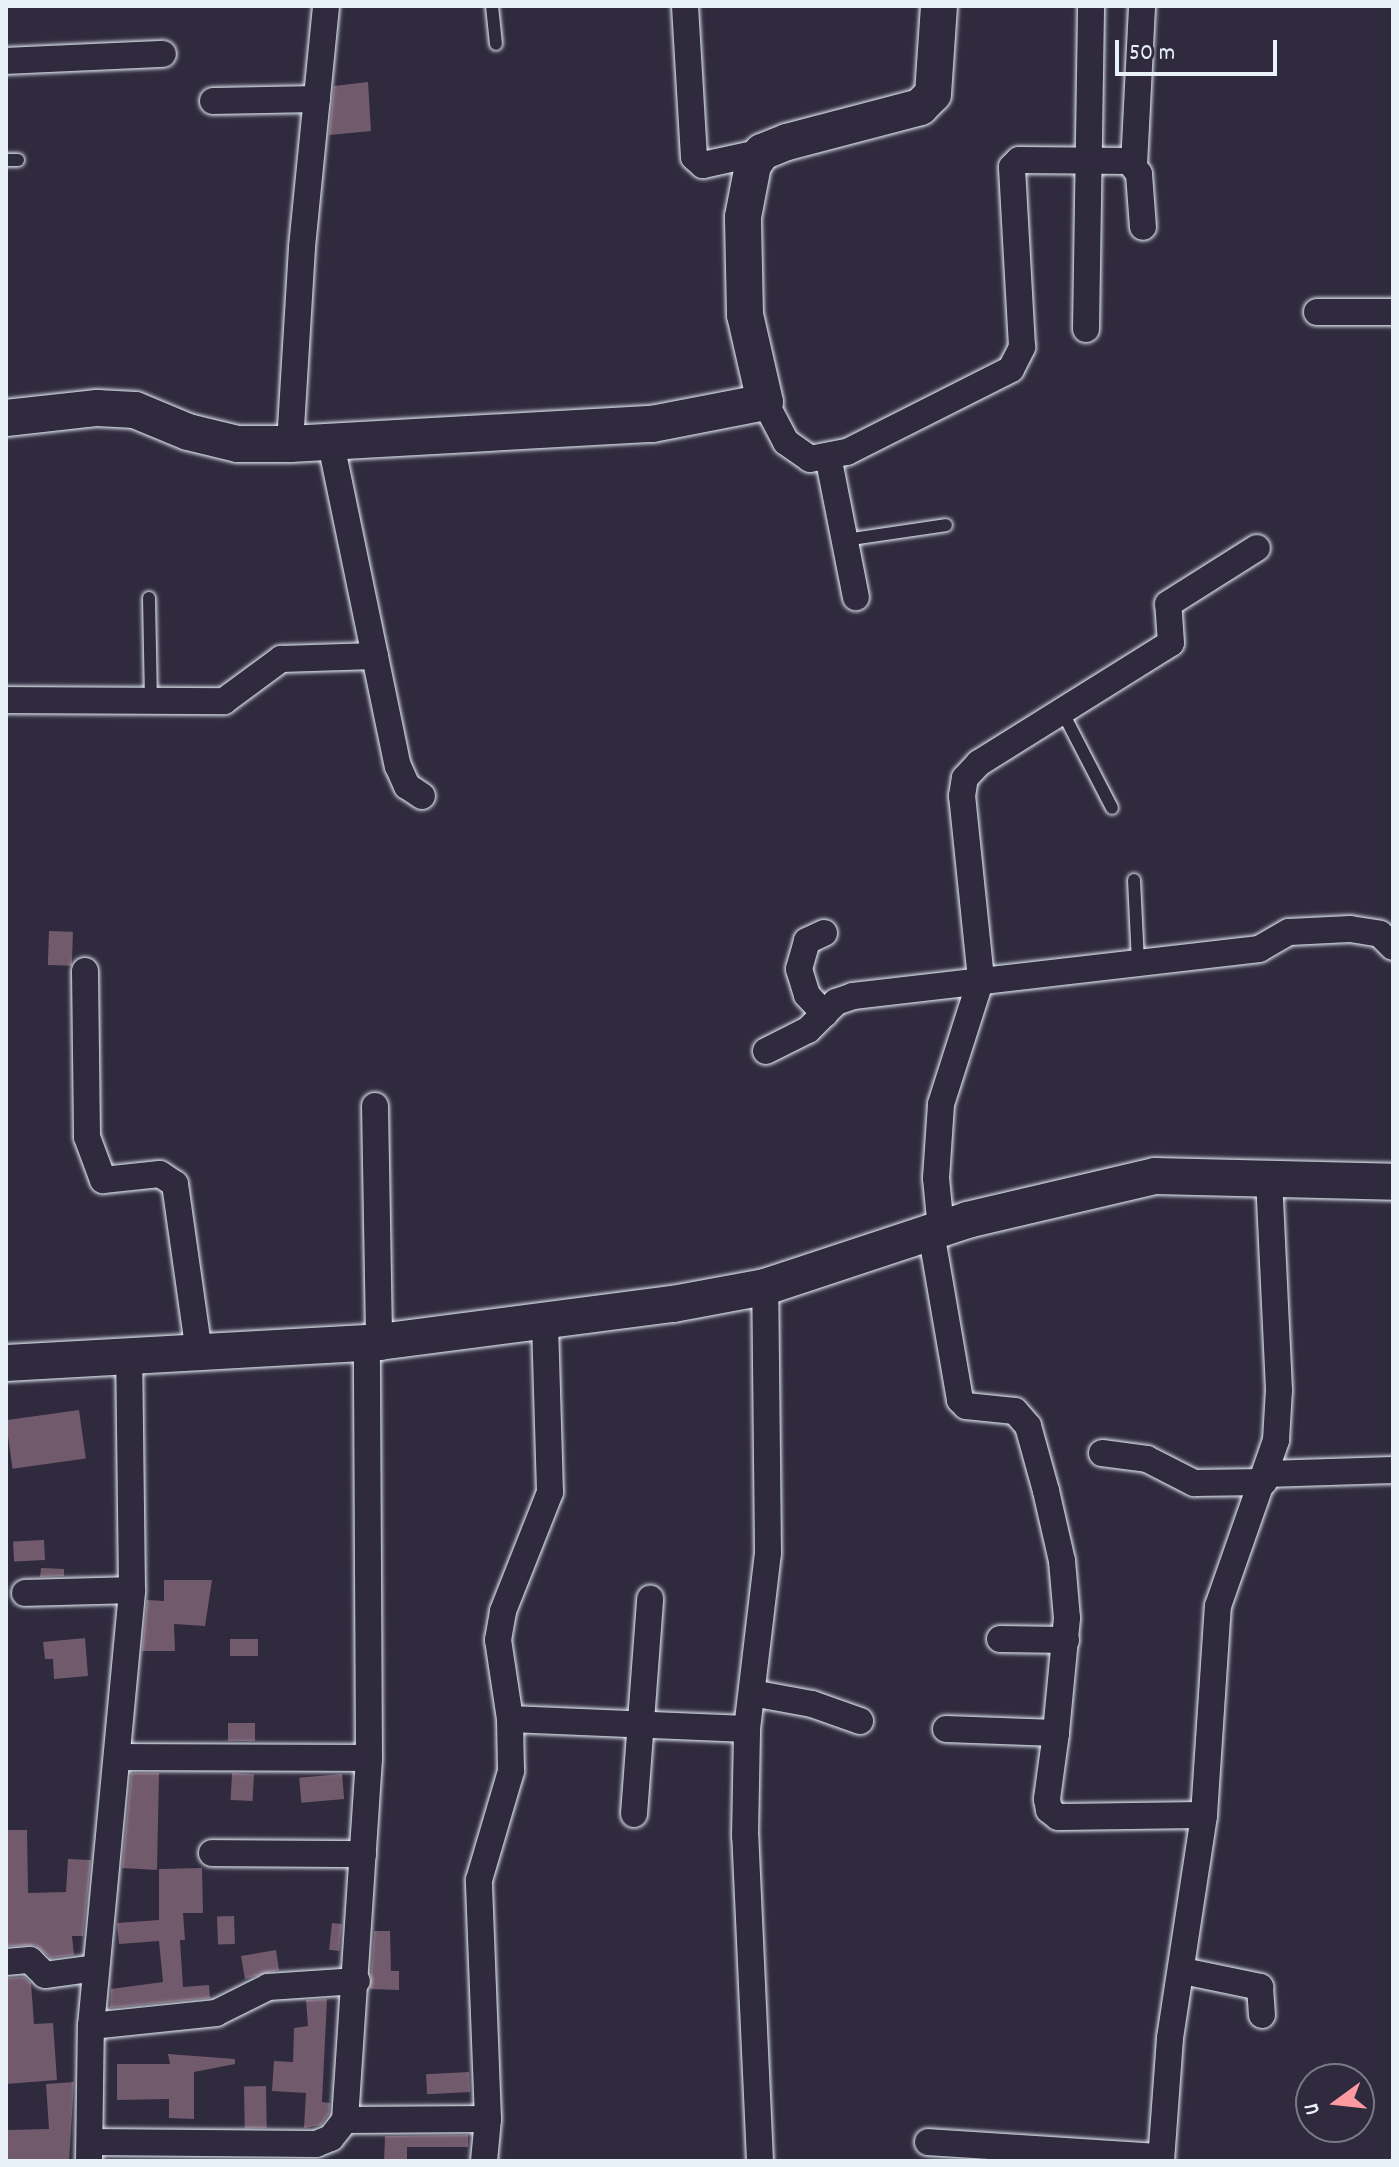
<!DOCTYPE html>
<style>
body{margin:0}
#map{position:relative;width:1399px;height:2167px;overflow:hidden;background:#2f2a3d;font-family:Dekko,sans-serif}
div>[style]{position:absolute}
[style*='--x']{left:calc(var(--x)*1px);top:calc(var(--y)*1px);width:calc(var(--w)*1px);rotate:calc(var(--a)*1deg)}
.building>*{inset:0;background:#725a6d;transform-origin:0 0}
.roads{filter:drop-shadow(0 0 2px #e8f1f8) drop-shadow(0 0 2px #e8f1f8)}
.lane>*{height:12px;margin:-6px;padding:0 6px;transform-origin:6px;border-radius:6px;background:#2f2a3d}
.street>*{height:26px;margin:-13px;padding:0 13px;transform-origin:13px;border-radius:13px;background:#2f2a3d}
.secondary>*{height:36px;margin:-18px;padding:0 18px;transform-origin:18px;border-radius:18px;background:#2f2a3d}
span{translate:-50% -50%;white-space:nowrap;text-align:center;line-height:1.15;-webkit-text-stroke:8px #2f2a3d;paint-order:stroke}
.frame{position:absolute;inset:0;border:8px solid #e8f1f8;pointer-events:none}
.north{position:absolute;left:1295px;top:2063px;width:80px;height:80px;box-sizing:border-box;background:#2f2a3d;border:2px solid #797a88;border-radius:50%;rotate:255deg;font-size:22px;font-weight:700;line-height:32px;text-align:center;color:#e8f1f8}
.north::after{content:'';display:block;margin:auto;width:28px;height:36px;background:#ff9aa2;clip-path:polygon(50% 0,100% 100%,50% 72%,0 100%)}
.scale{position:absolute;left:1115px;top:40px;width:162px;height:36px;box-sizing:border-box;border:4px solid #e8f1f8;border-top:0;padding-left:10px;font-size:24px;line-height:28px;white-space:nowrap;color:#e8f1f8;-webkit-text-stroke:6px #2f2a3d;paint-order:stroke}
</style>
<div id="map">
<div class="building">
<div style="clip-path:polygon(368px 82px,371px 131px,329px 135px,334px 86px)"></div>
<div style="left:49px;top:931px;width:24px;height:34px;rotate:2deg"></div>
<div style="left:79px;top:1410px;width:49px;height:74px;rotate:82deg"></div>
<div style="left:44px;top:1540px;width:20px;height:31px;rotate:87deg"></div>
<div style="clip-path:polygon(41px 1568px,64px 1569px,64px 1576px,40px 1577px)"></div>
<div style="clip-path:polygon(164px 1580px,212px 1580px,205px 1626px,174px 1624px,175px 1651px,142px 1651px,147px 1600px,164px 1601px)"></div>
<div style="clip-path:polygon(85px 1638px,88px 1676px,54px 1679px,53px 1659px,45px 1659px,43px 1642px)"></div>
<div style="left:230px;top:1639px;width:28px;height:17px"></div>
<div style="left:228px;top:1723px;width:27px;height:18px"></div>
<div style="clip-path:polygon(131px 1773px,159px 1773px,157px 1870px,122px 1868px)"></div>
<div style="left:232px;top:1773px;width:22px;height:27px;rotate:3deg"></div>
<div style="left:342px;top:1774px;width:25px;height:43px;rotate:85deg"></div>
<div style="clip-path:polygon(6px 1830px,27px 1830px,28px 1893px,66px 1892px,68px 1859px,91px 1860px,83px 1936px,72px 1936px,74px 1955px,51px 1958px,35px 1945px,6px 1946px)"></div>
<div style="clip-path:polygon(202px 1868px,203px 1913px,183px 1913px,185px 1940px,180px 1940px,183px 1987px,209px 1985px,210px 1998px,110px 2008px,111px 1989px,163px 1982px,159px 1941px,119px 1944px,117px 1923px,159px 1920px,159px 1869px)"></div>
<div style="left:234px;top:1916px;width:28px;height:17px;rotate:88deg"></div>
<div style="left:332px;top:1923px;width:10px;height:27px;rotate:6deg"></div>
<div style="clip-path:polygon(374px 1931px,390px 1931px,391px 1971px,399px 1971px,399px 1990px,370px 1989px)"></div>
<div style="clip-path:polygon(276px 1950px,279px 1970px,245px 1979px,241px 1956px)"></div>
<div style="clip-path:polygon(24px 1977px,31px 1983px,34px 2024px,53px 2023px,57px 2080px,6px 2084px,6px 1978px)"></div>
<div style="clip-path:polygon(327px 1999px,322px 2102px,330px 2103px,329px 2114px,321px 2125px,304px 2128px,306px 2093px,272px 2091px,274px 2061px,293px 2062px,294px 2028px,308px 2026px,306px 2000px)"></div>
<div style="clip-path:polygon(168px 2054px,235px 2059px,235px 2064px,194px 2072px,194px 2119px,169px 2118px,169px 2099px,117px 2100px,117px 2064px,170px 2064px)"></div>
<div style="left:469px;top:2072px;width:20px;height:43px;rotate:87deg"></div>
<div style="clip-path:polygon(74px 2082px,69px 2161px,8px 2161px,7px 2130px,49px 2129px,46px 2084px)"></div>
<div style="left:266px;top:2086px;width:42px;height:22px;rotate:89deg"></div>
<div style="clip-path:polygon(468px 2135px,468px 2147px,407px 2147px,407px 2161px,384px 2161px,385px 2136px)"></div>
</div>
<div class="roads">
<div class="lane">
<div style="--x:492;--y:6;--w:38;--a:84"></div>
<div style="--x:6;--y:160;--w:12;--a:0"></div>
<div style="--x:845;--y:540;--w:102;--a:-8.4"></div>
<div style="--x:149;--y:598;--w:102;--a:88.9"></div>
<div style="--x:1062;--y:711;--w:109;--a:62.7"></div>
<div style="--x:1134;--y:880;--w:82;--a:87.2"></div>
</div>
<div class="street">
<div style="--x:685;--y:6;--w:151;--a:86.6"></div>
<div style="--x:694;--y:157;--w:12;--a:42"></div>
<div style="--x:703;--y:165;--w:60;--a:-12.4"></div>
<div style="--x:6;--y:61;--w:157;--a:-2.6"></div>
<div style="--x:213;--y:101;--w:104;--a:-1.1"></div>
<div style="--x:1134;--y:165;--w:159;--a:-87.1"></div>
<div style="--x:1317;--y:312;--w:76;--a:0"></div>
<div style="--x:1086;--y:329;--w:323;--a:-89.1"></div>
<div style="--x:765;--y:402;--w:45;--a:62.3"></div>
<div style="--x:786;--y:442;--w:29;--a:35"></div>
<div style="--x:810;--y:459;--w:38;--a:-11"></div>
<div style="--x:847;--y:452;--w:184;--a:-26.8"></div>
<div style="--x:1011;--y:369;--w:25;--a:-63"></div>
<div style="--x:1022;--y:347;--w:180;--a:-93.2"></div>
<div style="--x:1012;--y:167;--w:10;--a:-45"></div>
<div style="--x:1019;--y:160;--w:110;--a:0.5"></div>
<div style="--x:1129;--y:161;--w:16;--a:52"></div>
<div style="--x:1139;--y:174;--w:53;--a:85.7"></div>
<div style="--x:330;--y:439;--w:334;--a:78.3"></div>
<div style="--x:398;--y:766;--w:22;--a:66"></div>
<div style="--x:407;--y:786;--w:18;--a:34"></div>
<div style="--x:290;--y:444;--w:197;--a:-86.5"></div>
<div style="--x:302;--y:247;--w:242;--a:-84.3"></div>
<div style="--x:828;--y:456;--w:144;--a:78.8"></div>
<div style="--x:6;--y:700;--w:218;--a:0.3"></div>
<div style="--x:224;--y:701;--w:71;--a:-36.4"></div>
<div style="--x:281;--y:659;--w:94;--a:-1.8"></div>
<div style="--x:824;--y:933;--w:19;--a:155"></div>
<div style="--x:807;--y:941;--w:29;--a:106"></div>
<div style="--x:799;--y:969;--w:27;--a:73"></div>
<div style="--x:807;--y:995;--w:26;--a:47"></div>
<div style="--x:85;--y:971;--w:166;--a:89.3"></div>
<div style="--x:87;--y:1137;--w:46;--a:69.6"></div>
<div style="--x:103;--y:1180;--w:57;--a:-6"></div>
<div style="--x:160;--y:1174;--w:18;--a:34"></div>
<div style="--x:175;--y:1184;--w:170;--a:81.9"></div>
<div style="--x:766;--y:1051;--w:47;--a:-26.6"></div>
<div style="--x:808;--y:1030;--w:40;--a:-45"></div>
<div style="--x:836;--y:1002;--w:18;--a:-19"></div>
<div style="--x:853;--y:996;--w:409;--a:-6.6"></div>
<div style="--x:1259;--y:949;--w:34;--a:-30"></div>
<div style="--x:1289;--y:932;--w:61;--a:-2.8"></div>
<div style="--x:1350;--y:929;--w:30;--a:9"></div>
<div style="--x:1380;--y:934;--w:18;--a:45"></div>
<div style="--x:375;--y:1106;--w:236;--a:89"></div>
<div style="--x:941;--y:1229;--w:51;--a:-95.6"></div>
<div style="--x:936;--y:1178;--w:74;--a:-86.1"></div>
<div style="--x:941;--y:1104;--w:131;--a:-72.3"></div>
<div style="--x:981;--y:979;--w:184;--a:-95.9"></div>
<div style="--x:962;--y:796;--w:18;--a:-81"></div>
<div style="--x:965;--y:778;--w:21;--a:-47"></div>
<div style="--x:979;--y:763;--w:226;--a:-32"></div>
<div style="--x:1171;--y:643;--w:39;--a:-94"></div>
<div style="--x:1168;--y:604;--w:105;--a:-32.2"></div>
<div style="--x:931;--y:1232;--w:170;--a:80.2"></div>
<div style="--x:960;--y:1400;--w:8;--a:45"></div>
<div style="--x:966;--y:1406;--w:49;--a:5.8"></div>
<div style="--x:1015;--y:1411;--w:20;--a:49"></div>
<div style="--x:1028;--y:1426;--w:67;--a:74.5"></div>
<div style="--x:1046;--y:1491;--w:72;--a:77.1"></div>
<div style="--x:1062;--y:1561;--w:57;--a:85"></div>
<div style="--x:1067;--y:1618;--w:116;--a:95.5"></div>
<div style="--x:1102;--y:1453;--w:45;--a:7.6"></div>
<div style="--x:1147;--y:1459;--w:53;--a:27.1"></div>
<div style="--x:1194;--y:1483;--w:70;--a:-0.8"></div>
<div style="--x:1266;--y:1474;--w:127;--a:-1.8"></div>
<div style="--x:25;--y:1593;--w:107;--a:-1.6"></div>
<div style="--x:1000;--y:1639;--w:66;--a:0.9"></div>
<div style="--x:752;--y:1693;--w:61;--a:10.4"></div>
<div style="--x:812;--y:1704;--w:51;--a:19.5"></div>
<div style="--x:510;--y:1719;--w:237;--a:2.4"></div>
<div style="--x:946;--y:1729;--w:110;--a:2.1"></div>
<div style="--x:1056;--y:1733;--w:67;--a:97.8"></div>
<div style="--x:1047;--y:1799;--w:11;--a:80"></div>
<div style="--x:1049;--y:1810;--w:11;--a:38"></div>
<div style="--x:1058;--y:1817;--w:146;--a:-0.8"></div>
<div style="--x:117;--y:1757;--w:252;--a:0.2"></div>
<div style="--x:634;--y:1814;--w:216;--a:-85.7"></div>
<div style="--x:212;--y:1853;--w:151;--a:0.4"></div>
<div style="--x:6;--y:1962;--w:24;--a:-5"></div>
<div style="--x:30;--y:1960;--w:21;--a:45"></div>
<div style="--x:45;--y:1975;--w:51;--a:-7.8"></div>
<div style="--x:1183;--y:1971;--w:79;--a:11.7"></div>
<div style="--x:1260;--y:1987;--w:28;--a:86"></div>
<div style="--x:91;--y:2026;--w:126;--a:-5.9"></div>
<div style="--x:216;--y:2013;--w:58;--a:-26.6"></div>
<div style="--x:268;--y:1987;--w:89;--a:-3.9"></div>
<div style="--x:345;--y:2120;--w:143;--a:-0.4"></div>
<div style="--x:90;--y:2142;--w:226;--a:0.5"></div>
<div style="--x:316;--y:2144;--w:16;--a:-22"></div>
<div style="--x:331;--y:2138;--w:23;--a:-52"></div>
<div style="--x:345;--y:2120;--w:363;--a:-86.2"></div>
<div style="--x:369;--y:1758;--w:415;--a:-90.3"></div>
<div style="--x:928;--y:2142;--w:233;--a:3.7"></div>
<div style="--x:89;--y:2161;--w:135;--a:-89.2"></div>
<div style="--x:91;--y:2026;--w:438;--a:-84.6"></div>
<div style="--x:132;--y:1590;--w:234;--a:-90.7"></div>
<div style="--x:484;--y:2161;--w:42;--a:-84.6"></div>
<div style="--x:488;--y:2119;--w:239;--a:-92.2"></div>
<div style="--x:479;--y:1880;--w:114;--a:-73.6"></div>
<div style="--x:511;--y:1771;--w:52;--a:-91.1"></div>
<div style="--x:510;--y:1719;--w:80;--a:-98.6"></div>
<div style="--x:498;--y:1640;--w:29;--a:-80"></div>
<div style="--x:503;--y:1611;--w:128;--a:-68.4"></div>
<div style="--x:550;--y:1492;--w:171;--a:-91.7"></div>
<div style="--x:760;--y:2161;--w:325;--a:-92.6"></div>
<div style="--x:745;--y:1836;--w:107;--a:-88.9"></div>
<div style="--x:747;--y:1729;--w:177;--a:-83.2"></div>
<div style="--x:768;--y:1553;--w:266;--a:-90.6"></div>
<div style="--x:1161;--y:2161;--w:123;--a:-85.8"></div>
<div style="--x:1170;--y:2038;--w:226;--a:-81.3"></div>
<div style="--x:1204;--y:1815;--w:209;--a:-86.2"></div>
<div style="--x:1218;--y:1606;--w:176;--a:-70.7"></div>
<div style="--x:1276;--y:1440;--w:50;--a:-86.6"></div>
<div style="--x:1279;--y:1390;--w:214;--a:-92.7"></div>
</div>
<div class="secondary">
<div style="--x:6;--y:418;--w:92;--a:-6.3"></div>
<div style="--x:97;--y:408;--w:38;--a:3"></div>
<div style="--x:135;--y:410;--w:57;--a:22.5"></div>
<div style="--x:188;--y:432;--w:51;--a:13.5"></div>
<div style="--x:238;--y:444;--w:52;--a:0"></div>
<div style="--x:290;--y:444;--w:363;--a:-3.2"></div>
<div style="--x:652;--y:424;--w:115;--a:-11"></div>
<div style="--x:765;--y:402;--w:89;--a:-102.9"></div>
<div style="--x:745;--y:315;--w:98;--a:-91.2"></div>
<div style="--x:743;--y:217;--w:53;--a:-79.1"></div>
<div style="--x:753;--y:165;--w:16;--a:-55"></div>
<div style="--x:762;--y:152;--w:27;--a:-22"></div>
<div style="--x:787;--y:142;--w:138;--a:-14.7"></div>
<div style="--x:920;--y:107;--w:18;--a:-45"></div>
<div style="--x:933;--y:94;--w:88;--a:-86.1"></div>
<div style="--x:6;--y:1363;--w:374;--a:-3.2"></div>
<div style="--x:379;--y:1342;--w:296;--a:-7.4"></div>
<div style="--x:673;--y:1304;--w:94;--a:-10.5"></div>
<div style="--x:765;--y:1287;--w:213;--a:-18.3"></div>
<div style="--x:967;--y:1220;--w:193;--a:-13.2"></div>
<div style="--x:1155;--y:1176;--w:238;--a:1.4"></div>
</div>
</div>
<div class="frame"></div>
<div class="north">U</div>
<div class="scale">50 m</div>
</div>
